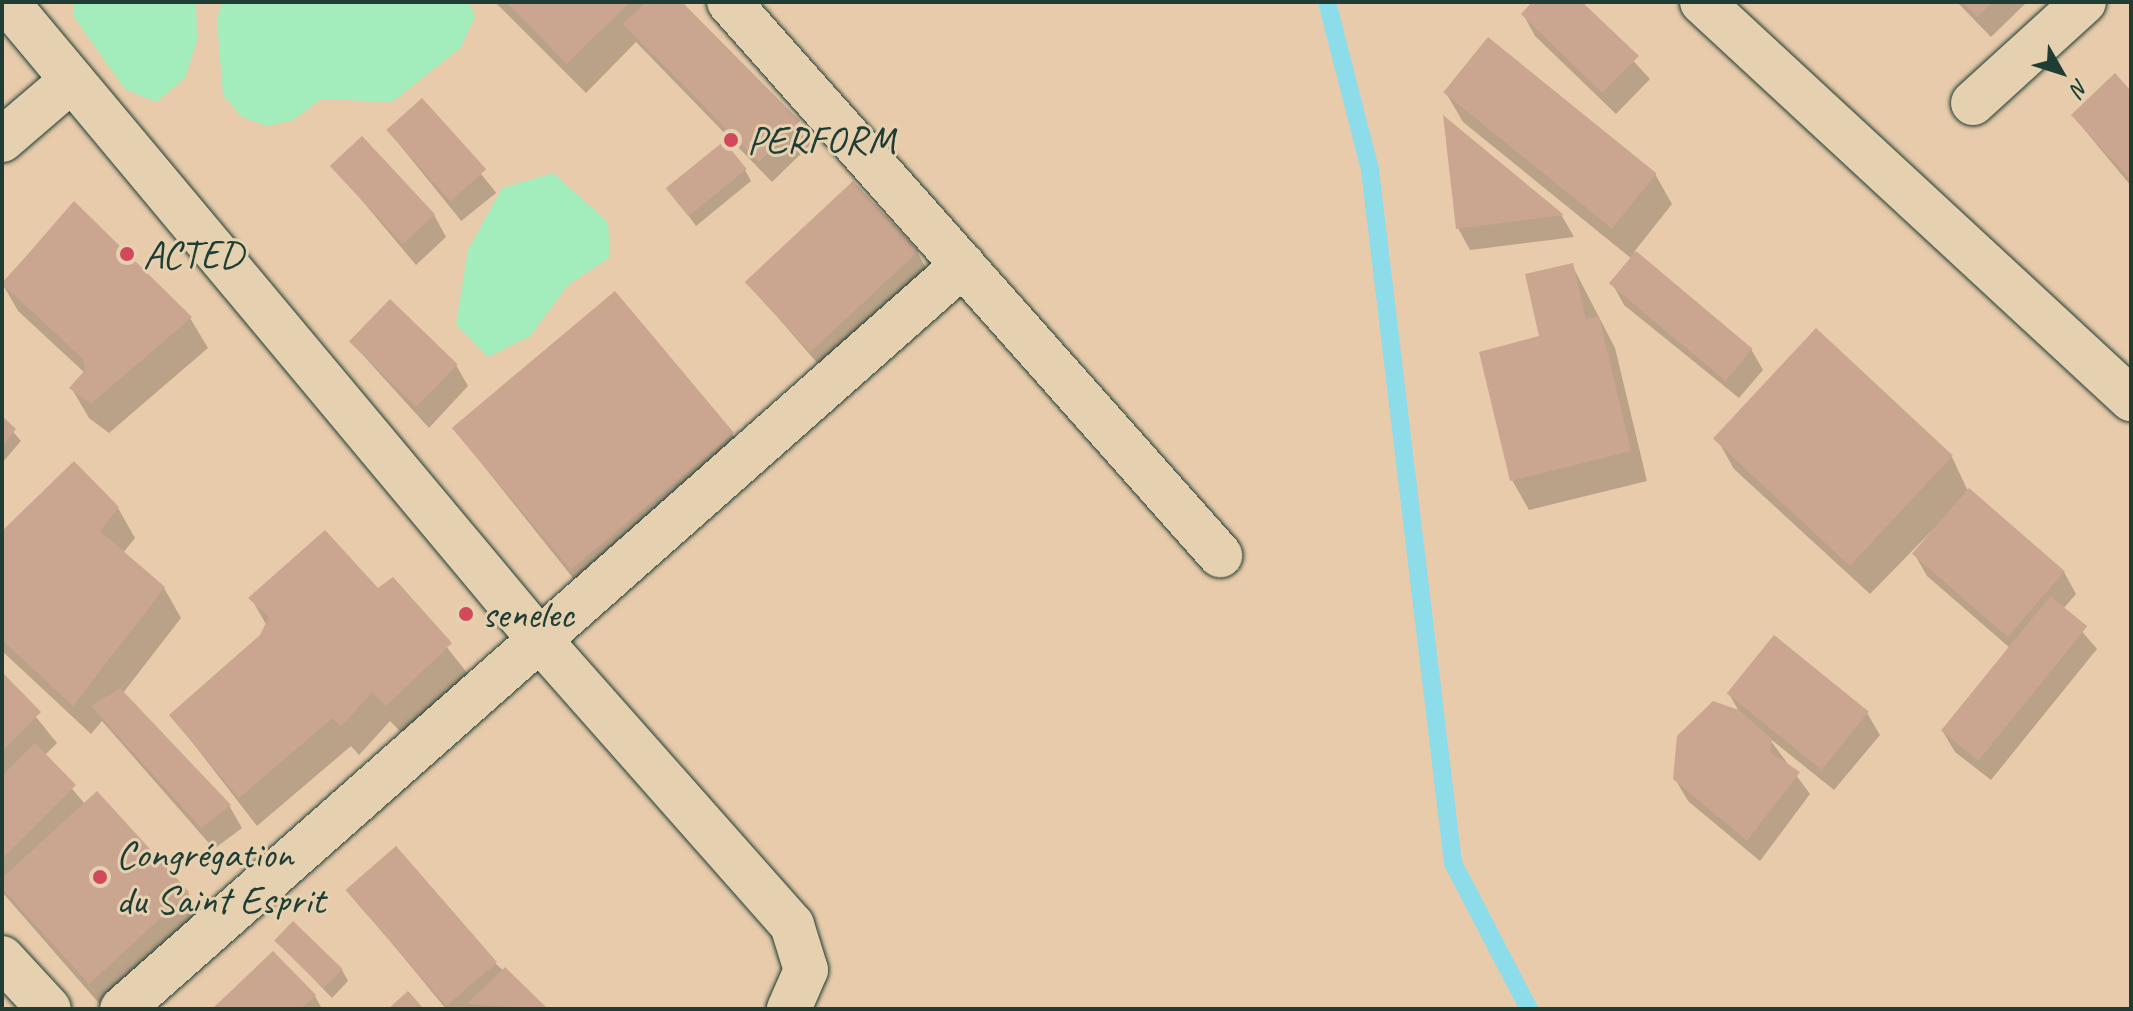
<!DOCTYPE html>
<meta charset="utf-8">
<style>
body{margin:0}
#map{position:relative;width:2133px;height:1011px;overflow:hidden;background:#e8cbab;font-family:Caveat,sans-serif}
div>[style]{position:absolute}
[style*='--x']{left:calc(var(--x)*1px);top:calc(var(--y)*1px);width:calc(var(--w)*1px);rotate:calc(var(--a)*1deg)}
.green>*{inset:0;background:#a3ecbb}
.shadow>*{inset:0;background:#0003;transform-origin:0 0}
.stream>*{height:18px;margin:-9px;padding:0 9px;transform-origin:9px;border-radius:9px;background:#8ddcea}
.building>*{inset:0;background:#caa58f;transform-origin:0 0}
.roads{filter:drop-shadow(0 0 2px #1f3d34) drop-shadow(0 0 2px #1f3d34)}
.minor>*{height:44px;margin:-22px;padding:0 22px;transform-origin:22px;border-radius:22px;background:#e5d1af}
.tertiary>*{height:44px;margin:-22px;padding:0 22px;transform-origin:22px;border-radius:22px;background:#e5d1af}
.dots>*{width:22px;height:22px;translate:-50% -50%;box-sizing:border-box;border:4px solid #e5d1af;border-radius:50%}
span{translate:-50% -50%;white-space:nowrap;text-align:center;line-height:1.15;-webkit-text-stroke:6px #e5d1af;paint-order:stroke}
.poi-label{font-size:40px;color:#1f3d34}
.left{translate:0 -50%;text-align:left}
.frame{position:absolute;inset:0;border:4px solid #1f3d34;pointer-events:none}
.north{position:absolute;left:2021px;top:32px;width:80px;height:80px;-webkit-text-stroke:6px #e5d1af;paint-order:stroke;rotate:129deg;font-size:22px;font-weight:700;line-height:32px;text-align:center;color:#1f3d34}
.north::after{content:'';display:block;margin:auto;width:28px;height:36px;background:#1f3d34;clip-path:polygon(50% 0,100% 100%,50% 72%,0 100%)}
</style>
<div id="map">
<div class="green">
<div style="clip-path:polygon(74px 2px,196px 2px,197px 40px,185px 78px,156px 102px,125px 89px,74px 17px)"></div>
<div style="clip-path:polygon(222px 2px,469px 2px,475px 17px,460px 48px,392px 102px,321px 99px,293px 120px,267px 126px,242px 117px,223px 95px,217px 21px)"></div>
<div style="clip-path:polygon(553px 173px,608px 222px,610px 257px,568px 285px,530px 336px,488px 357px,456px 324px,468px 250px,502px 188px)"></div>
</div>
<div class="shadow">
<div style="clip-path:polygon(495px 2px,680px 2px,811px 144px,772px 182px,636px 42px,586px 93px)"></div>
<div style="clip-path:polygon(1535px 2px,1579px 2px,1650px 79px,1616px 114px,1535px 36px,1523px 14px)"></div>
<div style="clip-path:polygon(1957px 2px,2027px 2px,1991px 37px)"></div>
<div style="clip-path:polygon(1446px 93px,1655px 174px,1672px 204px,1634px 252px,1751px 349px,1763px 370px,1739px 398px,1624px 305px,1612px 283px,1632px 259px,1463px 122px)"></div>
<div style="clip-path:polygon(2131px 94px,2131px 186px,2073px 116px)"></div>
<div style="left:422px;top:101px;width:118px;height:45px;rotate:51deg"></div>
<div style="clip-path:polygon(1445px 119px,1562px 216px,1574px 237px,1470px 250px,1458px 228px)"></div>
<div style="clip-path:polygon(333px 166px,434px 215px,446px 237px,416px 265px)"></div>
<div style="clip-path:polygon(745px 170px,751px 181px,696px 226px,669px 189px)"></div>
<div style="clip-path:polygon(74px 204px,190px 318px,208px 348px,109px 433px,89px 418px,72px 389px,85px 373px,18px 311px,2px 283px)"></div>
<div style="clip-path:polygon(917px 252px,929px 273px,825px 372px,748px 283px)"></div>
<div style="clip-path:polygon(1572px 265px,1615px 348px,1647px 481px,1529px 510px,1512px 480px,1481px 353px,1542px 338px)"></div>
<div style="clip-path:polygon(351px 342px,456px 365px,468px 386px,429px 428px)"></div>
<div style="clip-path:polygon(2px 419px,21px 441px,2px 463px)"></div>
<div style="clip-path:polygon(454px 429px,732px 433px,749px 463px,589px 598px)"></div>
<div style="clip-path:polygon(1717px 439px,1952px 457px,1967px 489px,2064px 572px,2076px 594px,2063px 609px,2097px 649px,1991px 780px,1955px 752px,1942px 730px,2010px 648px,1927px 576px,1915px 555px,1960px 502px,1870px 594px,1734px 469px)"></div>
<div style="clip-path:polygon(118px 508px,135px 538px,123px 553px,164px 588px,181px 618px,123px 693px,230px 807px,242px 828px,214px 849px,102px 721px,91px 734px,2px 651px,2px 534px)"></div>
<div style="clip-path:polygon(393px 579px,468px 674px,404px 735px,390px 721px,359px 755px,351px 746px,257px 826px,172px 716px,262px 636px,267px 626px,251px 598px,378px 591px)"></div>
<div style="clip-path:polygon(2px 675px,57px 743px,44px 756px,85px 804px,97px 794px,188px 893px,205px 923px,104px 1009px,2px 892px)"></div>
<div style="clip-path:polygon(1729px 694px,1867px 713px,1880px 735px,1834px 790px,1768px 737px,1810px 794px,1760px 861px,1688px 801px,1675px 779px,1740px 713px)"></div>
<div style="clip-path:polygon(348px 890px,495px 963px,545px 1009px,446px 1009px)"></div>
<div style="clip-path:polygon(277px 941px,342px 970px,348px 981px,332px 998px)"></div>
<div style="clip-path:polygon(315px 996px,322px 1009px,215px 1009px)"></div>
</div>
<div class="stream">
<div style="--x:1327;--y:2;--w:173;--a:75.6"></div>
<div style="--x:1370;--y:170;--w:698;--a:83.17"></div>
<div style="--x:1453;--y:863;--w:165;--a:62.5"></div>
</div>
<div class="building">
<div style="clip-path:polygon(506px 2px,630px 2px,567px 64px)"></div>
<div style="clip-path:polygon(646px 2px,682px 2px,800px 121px,759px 162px,623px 24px)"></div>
<div style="clip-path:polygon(1532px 2px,1582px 2px,1639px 56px,1602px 93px,1521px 14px)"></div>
<div style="clip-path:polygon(1963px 2px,1993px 2px,1977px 17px)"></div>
<div style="left:1488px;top:37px;width:217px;height:71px;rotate:39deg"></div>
<div style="clip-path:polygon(2115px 73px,2131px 91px,2131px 180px,2071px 115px)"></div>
<div style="left:422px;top:98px;width:96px;height:48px;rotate:48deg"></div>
<div style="clip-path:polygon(1443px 115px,1495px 158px,1564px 215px,1456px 229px)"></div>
<div style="left:362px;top:136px;width:107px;height:44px;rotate:47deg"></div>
<div style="left:724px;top:141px;width:36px;height:75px;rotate:51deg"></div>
<div style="left:853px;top:181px;width:96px;height:148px;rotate:47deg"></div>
<div style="clip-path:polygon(74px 201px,192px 317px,91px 404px,69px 388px,85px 370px,83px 359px,2px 284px)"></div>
<div style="left:1636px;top:251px;width:152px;height:42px;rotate:40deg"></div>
<div style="clip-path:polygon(1573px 263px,1586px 319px,1599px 316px,1631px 451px,1510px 481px,1479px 352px,1539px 336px,1525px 274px)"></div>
<div style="left:615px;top:291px;width:185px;height:213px;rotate:50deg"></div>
<div style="left:390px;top:299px;width:94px;height:59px;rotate:44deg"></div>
<div style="left:1816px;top:328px;width:187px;height:151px;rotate:43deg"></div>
<div style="clip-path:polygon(2px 416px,16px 429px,2px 446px)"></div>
<div style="clip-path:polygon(74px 461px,119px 507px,100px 531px,165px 587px,73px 706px,2px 640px,2px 531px)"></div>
<div style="left:1969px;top:488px;width:127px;height:87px;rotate:41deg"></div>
<div style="clip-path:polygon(325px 530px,378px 588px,393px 577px,452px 643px,386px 706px,372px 692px,341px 727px,333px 718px,239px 798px,169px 715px,260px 635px,269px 617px,248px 598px)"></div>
<div style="left:2050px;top:596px;width:48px;height:173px;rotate:39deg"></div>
<div style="left:1774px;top:635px;width:122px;height:75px;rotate:39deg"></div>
<div style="clip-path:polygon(2px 672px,41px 712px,2px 751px)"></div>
<div style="clip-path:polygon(120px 688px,231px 805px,201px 828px,91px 706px)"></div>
<div style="clip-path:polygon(1713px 701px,1739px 710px,1772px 739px,1770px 752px,1800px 772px,1747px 841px,1673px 779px,1677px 736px)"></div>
<div style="clip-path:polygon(35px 743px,76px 785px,2px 859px,2px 776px)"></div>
<div style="clip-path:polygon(97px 791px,189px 892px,89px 984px,2px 888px,2px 878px)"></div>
<div style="left:396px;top:846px;width:154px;height:67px;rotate:49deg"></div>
<div style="left:293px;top:921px;width:69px;height:27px;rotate:44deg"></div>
<div style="clip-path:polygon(273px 951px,316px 995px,301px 1009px,212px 1009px)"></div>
<div style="clip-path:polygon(505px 967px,548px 1009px,467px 1004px)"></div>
<div style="clip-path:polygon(408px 991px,424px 1009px,388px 1009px)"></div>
</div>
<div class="roads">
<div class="minor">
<div style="--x:7;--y:2;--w:830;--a:50.13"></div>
<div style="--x:539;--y:639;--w:382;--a:48.5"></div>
<div style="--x:792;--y:925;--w:47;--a:72.7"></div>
<div style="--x:806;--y:970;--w:43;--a:113.6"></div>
<div style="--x:729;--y:2;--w:740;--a:48.4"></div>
<div style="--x:1973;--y:103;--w:150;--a:-42.3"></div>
<div style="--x:2;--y:140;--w:92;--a:-40.6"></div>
<div style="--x:2;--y:958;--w:69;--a:47.3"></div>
<div style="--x:122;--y:1009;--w:1123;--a:-41.5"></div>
</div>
<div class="tertiary">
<div style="--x:1702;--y:2;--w:585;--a:42.78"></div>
</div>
</div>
<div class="dots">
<div style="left:731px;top:140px;background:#d1495b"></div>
<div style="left:127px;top:254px;background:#d1495b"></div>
<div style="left:466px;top:614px;background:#d1495b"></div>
<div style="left:100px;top:877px;background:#d1495b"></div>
</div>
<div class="poi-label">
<span class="left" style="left:747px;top:140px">PERFORM</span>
<span class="left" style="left:143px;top:254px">ACTED</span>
<span class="left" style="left:482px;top:614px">senelec</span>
<span class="left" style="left:116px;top:877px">Congrégation<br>du Saint Esprit</span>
</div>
<div class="frame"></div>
<div class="north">N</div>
</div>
